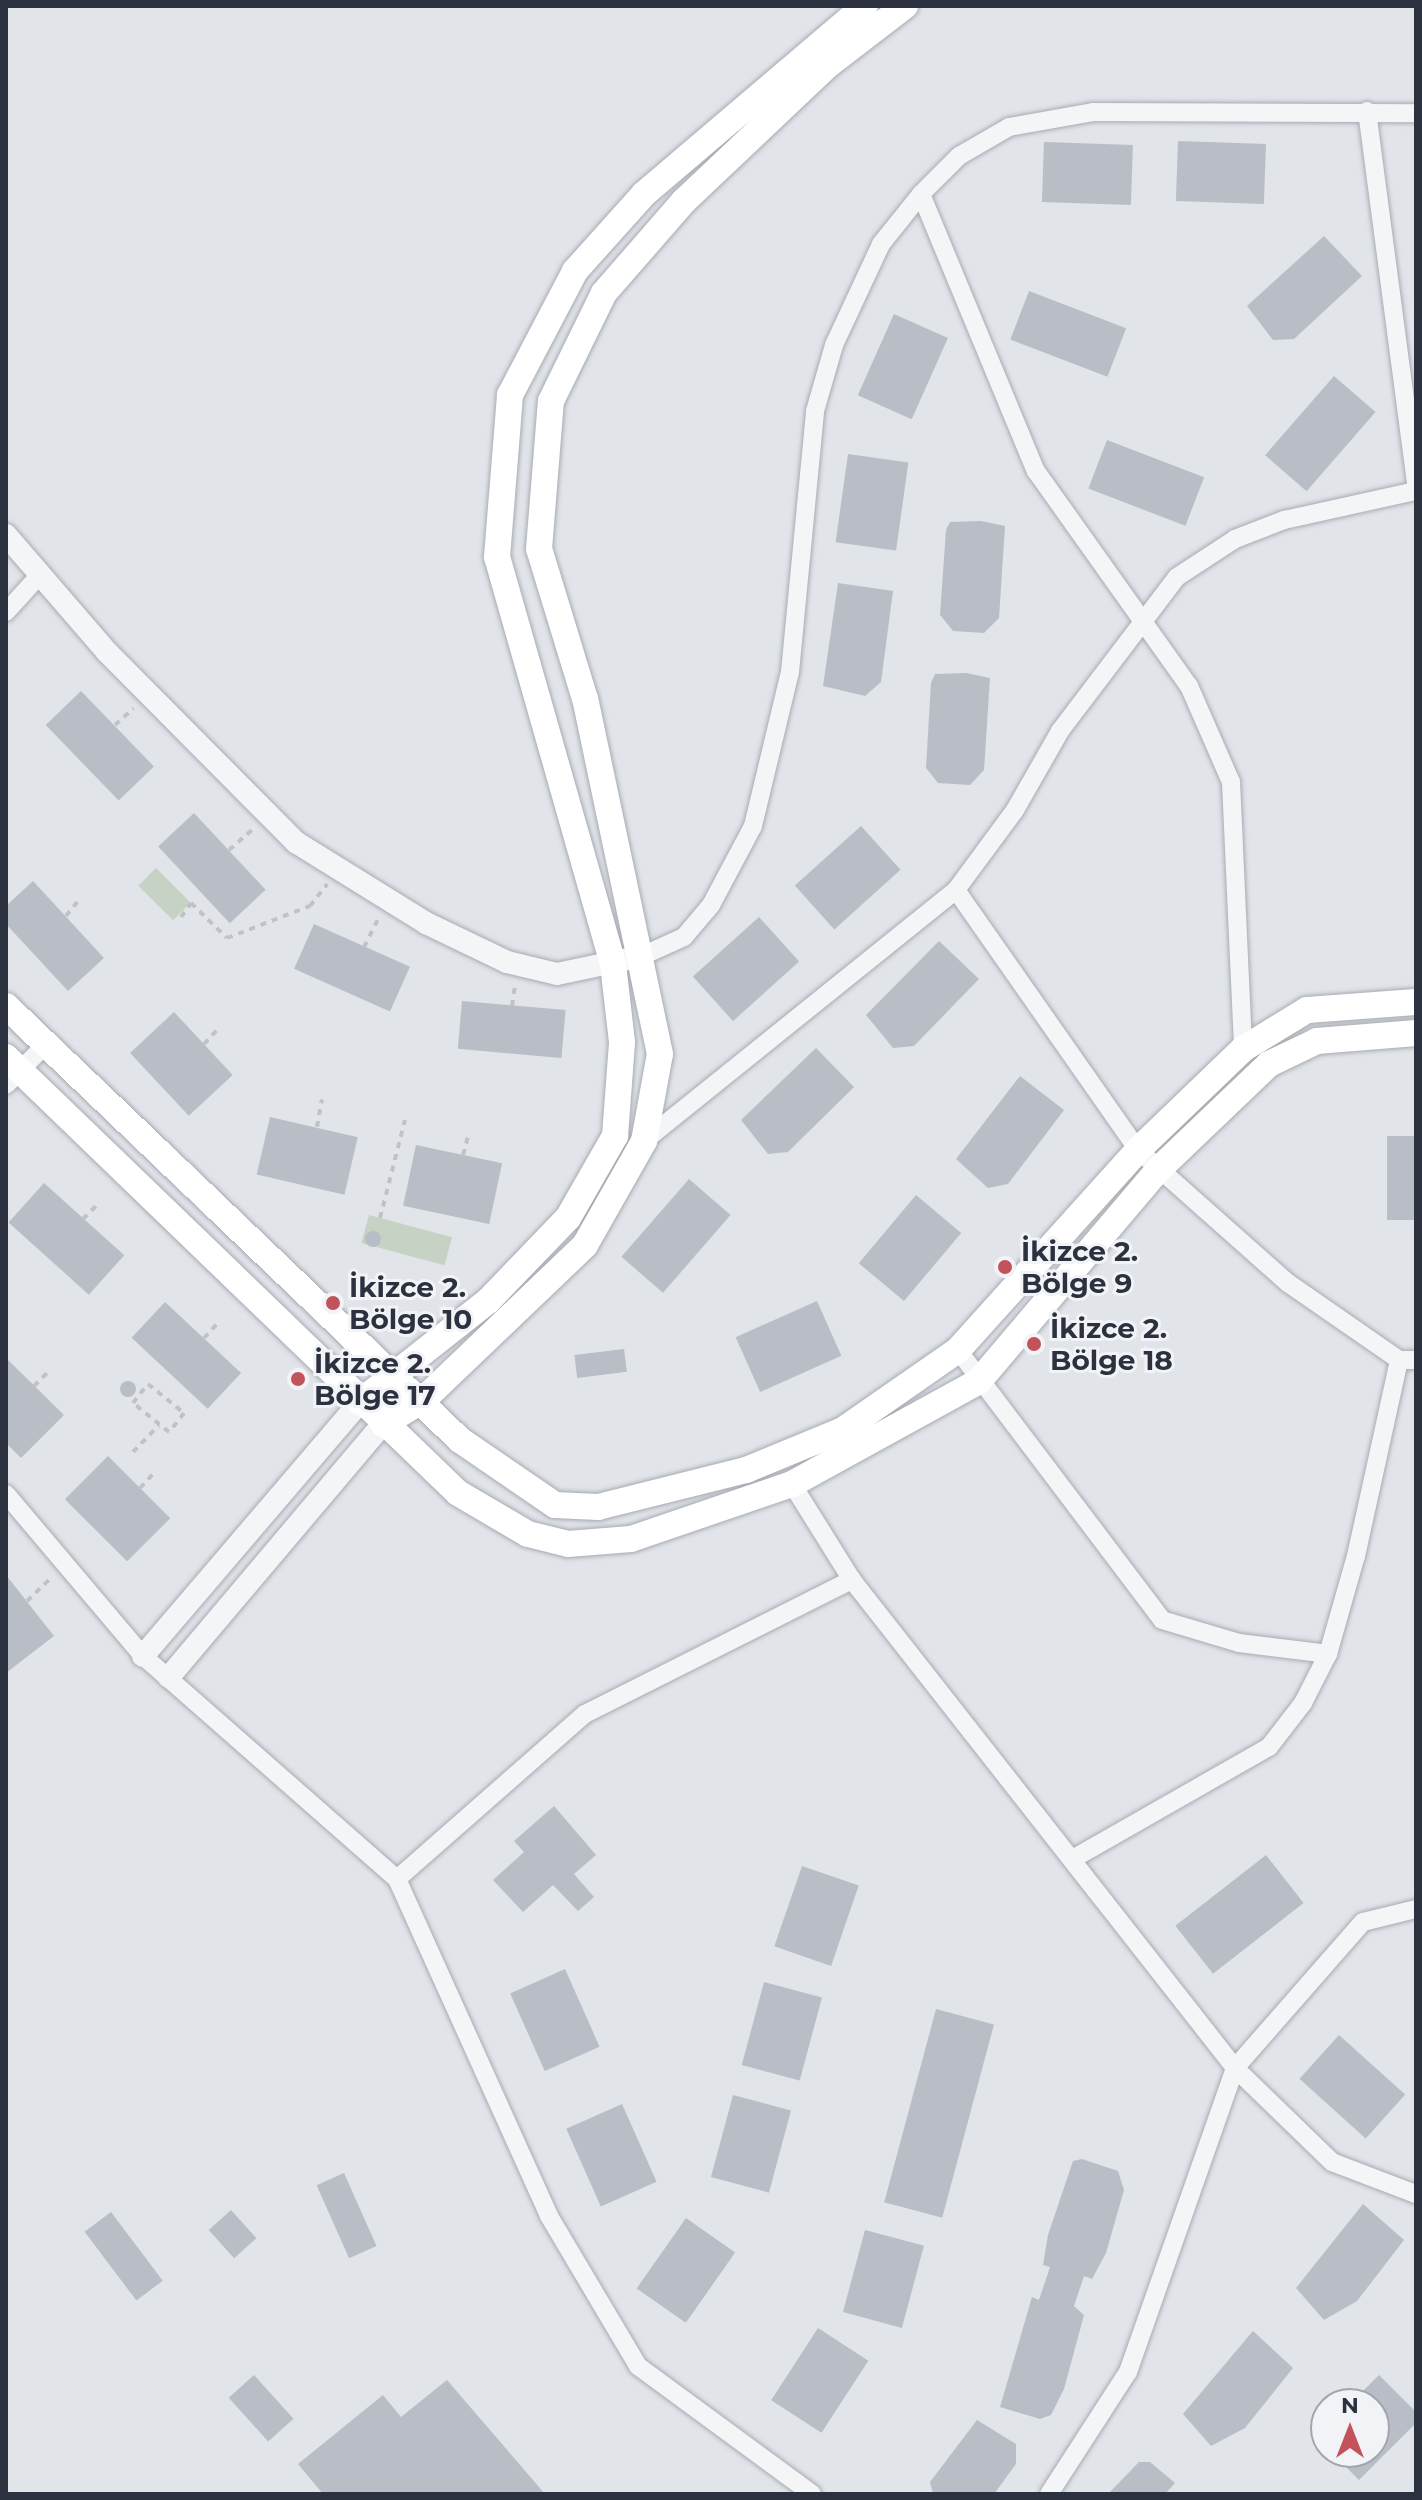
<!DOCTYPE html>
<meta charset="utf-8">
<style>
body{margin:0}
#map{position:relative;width:1422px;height:2500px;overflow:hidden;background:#e1e4e9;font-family:Montserrat,sans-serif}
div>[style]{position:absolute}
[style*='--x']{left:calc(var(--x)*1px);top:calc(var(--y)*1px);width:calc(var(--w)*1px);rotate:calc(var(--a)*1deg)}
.green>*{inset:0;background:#c6d2c3;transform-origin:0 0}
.building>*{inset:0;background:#b9bdc5;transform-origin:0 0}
.round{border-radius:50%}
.path>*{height:4px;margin-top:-2px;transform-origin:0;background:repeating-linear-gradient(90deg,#c0c2c7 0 6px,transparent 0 12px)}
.roads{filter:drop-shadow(0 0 2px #a7abb3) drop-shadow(0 0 2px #a7abb3)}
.minor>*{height:18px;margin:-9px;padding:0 9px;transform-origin:9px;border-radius:9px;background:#f4f5f7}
.tertiary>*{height:22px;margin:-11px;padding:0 11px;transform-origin:11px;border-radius:11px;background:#f4f5f7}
.secondary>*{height:26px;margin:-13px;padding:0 13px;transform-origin:13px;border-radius:13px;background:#fff}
.dots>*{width:22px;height:22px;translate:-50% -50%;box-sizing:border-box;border:4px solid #f1f3f6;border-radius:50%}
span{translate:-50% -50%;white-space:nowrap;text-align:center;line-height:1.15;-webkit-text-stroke:6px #f1f3f6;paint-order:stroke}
.poi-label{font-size:28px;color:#2b313f;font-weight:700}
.left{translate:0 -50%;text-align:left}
.frame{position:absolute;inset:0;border:8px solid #2b313f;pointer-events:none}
.north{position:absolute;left:1310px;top:2388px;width:80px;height:80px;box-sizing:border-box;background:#f1f3f6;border:2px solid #a2a5ad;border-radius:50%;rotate:0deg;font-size:22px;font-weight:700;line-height:32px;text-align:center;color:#2b313f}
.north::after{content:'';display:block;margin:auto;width:28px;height:36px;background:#c2525c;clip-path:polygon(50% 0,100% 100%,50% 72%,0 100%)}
</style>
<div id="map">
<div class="green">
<div style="left:156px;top:868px;width:49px;height:25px;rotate:45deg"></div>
<div style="left:369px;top:1215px;width:86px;height:29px;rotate:15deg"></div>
</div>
<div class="building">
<div style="left:1178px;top:141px;width:88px;height:60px;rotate:2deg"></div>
<div style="left:1044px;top:142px;width:89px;height:60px;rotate:2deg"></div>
<div style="clip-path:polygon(1324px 236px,1362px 276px,1294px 339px,1273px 340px,1247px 306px)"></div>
<div style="left:1029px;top:291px;width:104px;height:52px;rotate:21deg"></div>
<div style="left:894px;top:314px;width:59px;height:89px;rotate:24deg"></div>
<div style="left:1334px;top:376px;width:55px;height:105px;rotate:41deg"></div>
<div style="left:1107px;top:440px;width:104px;height:52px;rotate:21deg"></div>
<div style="left:848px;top:454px;width:61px;height:89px;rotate:8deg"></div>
<div style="clip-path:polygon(981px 521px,1005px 526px,999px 618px,984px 633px,953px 631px,940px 615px,946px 530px,950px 522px)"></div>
<div style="clip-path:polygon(838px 583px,893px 591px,881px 682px,865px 696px,823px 686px)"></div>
<div style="clip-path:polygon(966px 673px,990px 678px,984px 770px,970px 785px,938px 783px,926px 768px,931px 683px,935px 674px)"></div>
<div style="left:81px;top:691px;width:105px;height:49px;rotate:46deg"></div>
<div style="left:194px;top:813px;width:105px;height:49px;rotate:47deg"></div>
<div style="left:861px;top:826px;width:59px;height:89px;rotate:48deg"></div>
<div style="clip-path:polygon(33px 881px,104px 958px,68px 991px,6px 924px,6px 906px)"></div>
<div style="left:759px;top:917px;width:60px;height:89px;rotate:48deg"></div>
<div style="left:314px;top:924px;width:105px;height:49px;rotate:24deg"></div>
<div style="clip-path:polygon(939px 941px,979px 979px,914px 1046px,893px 1048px,866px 1015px)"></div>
<div style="left:462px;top:1001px;width:104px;height:48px;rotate:5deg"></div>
<div style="left:174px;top:1012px;width:86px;height:60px;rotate:47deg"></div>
<div style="clip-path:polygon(816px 1048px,854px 1087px,788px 1152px,768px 1154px,741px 1120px)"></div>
<div style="clip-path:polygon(1020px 1076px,1064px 1110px,1008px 1184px,988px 1188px,956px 1159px)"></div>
<div style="left:270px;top:1117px;width:90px;height:59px;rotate:13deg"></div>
<div style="left:1387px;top:1136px;width:29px;height:84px"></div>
<div style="left:416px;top:1145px;width:88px;height:62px;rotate:12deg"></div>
<div style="left:689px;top:1179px;width:55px;height:103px;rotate:41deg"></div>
<div style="left:44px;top:1183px;width:108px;height:53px;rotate:42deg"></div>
<div style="left:916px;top:1195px;width:59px;height:89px;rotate:40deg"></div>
<div class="round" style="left:365px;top:1231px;width:16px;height:16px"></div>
<div style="left:817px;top:1301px;width:60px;height:89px;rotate:66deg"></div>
<div style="left:165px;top:1302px;width:104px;height:49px;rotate:43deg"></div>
<div style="left:624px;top:1349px;width:23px;height:50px;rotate:83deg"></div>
<div style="clip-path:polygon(6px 1358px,64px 1415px,21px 1458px,6px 1443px)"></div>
<div class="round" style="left:120px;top:1381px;width:16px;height:16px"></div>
<div style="left:108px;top:1456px;width:88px;height:61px;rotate:45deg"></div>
<div style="clip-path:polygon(6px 1575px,54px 1636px,6px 1673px)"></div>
<div style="clip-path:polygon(554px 1806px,596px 1855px,574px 1874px,594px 1897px,578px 1911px,553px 1885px,523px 1912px,493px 1880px,524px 1852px,514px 1841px)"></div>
<div style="left:1266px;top:1855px;width:61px;height:115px;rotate:52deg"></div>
<div style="left:802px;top:1866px;width:60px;height:85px;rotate:19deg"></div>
<div style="left:565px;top:1969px;width:85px;height:60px;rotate:66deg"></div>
<div style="left:764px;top:1982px;width:60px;height:86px;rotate:15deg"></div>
<div style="left:936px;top:2009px;width:60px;height:200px;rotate:15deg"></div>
<div style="left:1339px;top:2035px;width:89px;height:59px;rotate:42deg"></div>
<div style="left:733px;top:2095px;width:60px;height:85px;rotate:15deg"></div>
<div style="left:622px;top:2104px;width:85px;height:61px;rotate:66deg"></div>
<div style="clip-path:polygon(1082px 2159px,1118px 2171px,1124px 2190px,1106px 2253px,1092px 2279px,1084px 2276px,1074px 2306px,1084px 2315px,1064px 2389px,1051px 2415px,1040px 2419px,1000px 2407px,1032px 2297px,1039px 2300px,1050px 2267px,1043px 2265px,1048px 2235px,1073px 2161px)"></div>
<div style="left:344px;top:2173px;width:80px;height:30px;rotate:66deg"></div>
<div style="clip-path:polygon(1363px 2204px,1404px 2240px,1357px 2301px,1324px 2320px,1296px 2288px)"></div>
<div style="left:231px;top:2210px;width:38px;height:30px;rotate:48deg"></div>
<div style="left:111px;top:2212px;width:86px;height:33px;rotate:53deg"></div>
<div style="left:686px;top:2218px;width:60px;height:86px;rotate:35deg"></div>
<div style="left:865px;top:2230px;width:61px;height:85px;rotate:15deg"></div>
<div style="left:818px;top:2328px;width:60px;height:86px;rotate:33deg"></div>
<div style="clip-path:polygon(1253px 2331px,1293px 2368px,1245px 2428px,1211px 2446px,1183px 2414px)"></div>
<div style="left:254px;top:2375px;width:59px;height:34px;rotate:48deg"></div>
<div style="clip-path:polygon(1379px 2375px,1416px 2412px,1416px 2423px,1359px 2480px,1331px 2452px,1374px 2452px,1374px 2404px,1350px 2404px)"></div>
<div style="clip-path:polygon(447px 2380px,545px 2494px,323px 2494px,298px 2464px,383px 2395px,401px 2417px)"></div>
<div style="clip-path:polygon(977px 2420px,1016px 2444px,1016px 2464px,994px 2494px,933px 2494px,930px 2482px)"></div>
<div style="clip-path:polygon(1139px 2462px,1150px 2462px,1175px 2483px,1165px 2494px,1108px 2494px)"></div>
</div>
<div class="path">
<div style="--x:115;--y:725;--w:25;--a:-42"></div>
<div style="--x:229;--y:850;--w:33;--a:-41"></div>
<div style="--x:66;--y:916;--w:22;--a:-51"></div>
<div style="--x:181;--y:917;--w:17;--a:-54"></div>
<div style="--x:191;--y:903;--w:50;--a:44.2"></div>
<div style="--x:227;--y:938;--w:89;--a:-21.1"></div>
<div style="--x:310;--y:906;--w:28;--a:-52"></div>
<div style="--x:364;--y:947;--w:34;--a:-63"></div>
<div style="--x:512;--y:1006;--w:22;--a:-82"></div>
<div style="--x:204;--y:1044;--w:23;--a:-47"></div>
<div style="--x:317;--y:1127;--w:28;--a:-80"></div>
<div style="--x:463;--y:1155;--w:20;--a:-75"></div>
<div style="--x:380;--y:1218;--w:101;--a:-75.7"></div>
<div style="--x:83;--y:1219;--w:23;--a:-45"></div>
<div style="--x:204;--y:1338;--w:22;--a:-47"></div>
<div style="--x:148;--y:1384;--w:46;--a:38.9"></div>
<div style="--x:184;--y:1413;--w:24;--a:128"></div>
<div style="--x:169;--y:1432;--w:46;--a:-141.1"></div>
<div style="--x:133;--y:1403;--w:24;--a:-52"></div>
<div style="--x:34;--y:1386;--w:23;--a:-45"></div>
<div style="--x:133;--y:1452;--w:37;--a:-46"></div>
<div style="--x:140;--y:1488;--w:21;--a:-47"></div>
<div style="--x:27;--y:1601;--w:33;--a:-44"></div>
</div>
<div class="roads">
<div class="minor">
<div style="--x:1367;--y:111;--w:377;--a:82.5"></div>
<div style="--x:921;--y:194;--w:300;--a:67.5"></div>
<div style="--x:1036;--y:471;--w:264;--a:54.6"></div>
<div style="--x:1189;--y:686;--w:105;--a:66.4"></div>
<div style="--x:1231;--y:782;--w:267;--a:87.4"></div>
<div style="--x:6;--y:612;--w:47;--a:-47.6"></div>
<div style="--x:956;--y:890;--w:317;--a:55"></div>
<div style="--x:1138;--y:1150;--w:200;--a:41.6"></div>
<div style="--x:1288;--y:1283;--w:135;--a:34.7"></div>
<div style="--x:1399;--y:1360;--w:17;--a:0"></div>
<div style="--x:642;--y:956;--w:46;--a:-24.3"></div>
<div style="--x:684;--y:937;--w:42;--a:-49.8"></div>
<div style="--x:711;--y:905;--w:89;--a:-62"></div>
<div style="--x:753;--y:826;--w:158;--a:-76.5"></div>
<div style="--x:790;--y:672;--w:262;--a:-84.5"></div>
<div style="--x:815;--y:411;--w:69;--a:-73.9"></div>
<div style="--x:834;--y:345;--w:111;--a:-65"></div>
<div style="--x:881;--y:244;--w:64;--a:-51.3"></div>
<div style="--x:921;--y:194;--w:54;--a:-45"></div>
<div style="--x:959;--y:156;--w:58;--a:-30.1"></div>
<div style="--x:1009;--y:127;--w:85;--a:-10.1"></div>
<div style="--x:1093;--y:112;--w:323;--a:0.2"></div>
<div style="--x:6;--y:1085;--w:57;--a:-45.7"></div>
<div style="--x:644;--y:1141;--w:400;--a:-38.8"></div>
<div style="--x:956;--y:890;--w:99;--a:-53.6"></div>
<div style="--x:1015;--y:810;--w:91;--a:-60.3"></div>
<div style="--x:1060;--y:731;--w:193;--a:-52.8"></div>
<div style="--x:1177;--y:577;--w:69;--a:-33.2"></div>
<div style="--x:1235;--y:539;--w:53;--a:-21.2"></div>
<div style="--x:1284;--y:520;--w:135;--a:-12.4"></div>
<div style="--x:958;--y:1350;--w:338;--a:52.9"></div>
<div style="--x:1162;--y:1620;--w:80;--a:16.6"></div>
<div style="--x:1239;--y:1643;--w:90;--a:7"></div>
<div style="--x:792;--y:1484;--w:113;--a:58"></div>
<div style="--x:852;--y:1580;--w:620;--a:51.87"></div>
<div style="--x:1235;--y:2068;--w:135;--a:44.1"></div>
<div style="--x:1332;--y:2162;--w:90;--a:20.9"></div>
<div style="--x:6;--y:1494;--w:212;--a:49.8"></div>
<div style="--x:143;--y:1656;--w:338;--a:41.3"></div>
<div style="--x:397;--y:1879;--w:370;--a:65.7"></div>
<div style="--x:549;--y:2216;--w:174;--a:59.3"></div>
<div style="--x:638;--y:2366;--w:216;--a:36.3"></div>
<div style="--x:1076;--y:1857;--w:222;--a:-29.7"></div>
<div style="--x:1269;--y:1747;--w:56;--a:-52.3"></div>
<div style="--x:1303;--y:1703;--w:55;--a:-63"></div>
<div style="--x:1328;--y:1654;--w:102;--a:-74.1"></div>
<div style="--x:1356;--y:1556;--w:201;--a:-77.6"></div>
<div style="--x:397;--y:1879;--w:250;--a:-41.3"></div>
<div style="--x:585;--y:1714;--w:299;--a:-26.7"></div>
<div style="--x:1049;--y:2494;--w:145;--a:-57.1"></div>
<div style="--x:1128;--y:2372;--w:322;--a:-70.6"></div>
<div style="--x:1235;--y:2068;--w:194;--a:-48.8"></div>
<div style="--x:1363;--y:1922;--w:55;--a:-13.8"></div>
</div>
<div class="tertiary">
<div style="--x:6;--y:535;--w:155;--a:49.2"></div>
<div style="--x:107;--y:652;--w:269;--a:45.2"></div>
<div style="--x:297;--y:843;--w:152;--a:31.8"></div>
<div style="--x:426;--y:923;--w:90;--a:25.7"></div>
<div style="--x:507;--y:962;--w:51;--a:13.5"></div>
<div style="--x:557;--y:974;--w:87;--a:-12"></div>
<div style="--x:143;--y:1656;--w:334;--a:-49.5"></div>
<div style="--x:169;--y:1677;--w:331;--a:-49.8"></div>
</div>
<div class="secondary">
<div style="--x:6;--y:1006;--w:628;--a:43.71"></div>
<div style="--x:460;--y:1440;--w:115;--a:34.4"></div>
<div style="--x:555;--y:1505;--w:43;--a:2.7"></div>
<div style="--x:598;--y:1507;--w:153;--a:-14"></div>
<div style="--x:746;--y:1470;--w:105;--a:-22.4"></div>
<div style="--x:843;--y:1430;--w:140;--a:-34.8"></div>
<div style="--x:958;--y:1350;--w:269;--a:-48"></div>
<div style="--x:1138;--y:1150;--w:146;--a:-43.9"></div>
<div style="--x:1243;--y:1049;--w:75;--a:-31.4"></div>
<div style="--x:1307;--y:1010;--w:109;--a:-4.2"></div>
<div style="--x:6;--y:1057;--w:628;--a:43.97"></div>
<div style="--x:458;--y:1493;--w:81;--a:30.4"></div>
<div style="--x:528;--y:1534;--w:41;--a:14"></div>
<div style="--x:568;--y:1544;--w:63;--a:-4.5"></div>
<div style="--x:631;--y:1539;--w:170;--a:-18.9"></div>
<div style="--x:792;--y:1484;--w:213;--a:-28.8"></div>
<div style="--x:979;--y:1381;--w:277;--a:-49.7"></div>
<div style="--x:1158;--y:1170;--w:153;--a:-43.7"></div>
<div style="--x:1269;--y:1064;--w:53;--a:-25.6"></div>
<div style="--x:1317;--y:1041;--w:99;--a:-4.6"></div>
<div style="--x:360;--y:1402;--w:163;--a:-38.3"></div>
<div style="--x:488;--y:1301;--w:115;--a:-46.1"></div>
<div style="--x:568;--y:1218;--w:95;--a:-60.2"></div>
<div style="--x:615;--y:1136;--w:94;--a:-85.7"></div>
<div style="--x:622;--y:1042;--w:79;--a:-96.6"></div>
<div style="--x:613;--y:964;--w:423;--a:-105.9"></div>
<div style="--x:497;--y:557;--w:163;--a:-85.4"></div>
<div style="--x:510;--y:395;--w:140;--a:-62.3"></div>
<div style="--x:575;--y:271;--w:103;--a:-48.1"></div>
<div style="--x:644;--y:194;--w:290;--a:-40.4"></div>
<div style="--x:383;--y:1424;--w:47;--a:-31"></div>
<div style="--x:423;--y:1400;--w:224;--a:-43.7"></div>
<div style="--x:585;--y:1245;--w:120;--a:-60.4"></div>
<div style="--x:644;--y:1141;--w:88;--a:-79.6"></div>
<div style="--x:660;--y:1054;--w:363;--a:-101.9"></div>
<div style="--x:585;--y:699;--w:157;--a:-107"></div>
<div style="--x:539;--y:549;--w:148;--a:-85.4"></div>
<div style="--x:551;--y:401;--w:120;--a:-63.9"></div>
<div style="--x:604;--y:293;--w:122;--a:-49"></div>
<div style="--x:684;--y:201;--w:198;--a:-43.4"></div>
<div style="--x:828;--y:65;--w:97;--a:-37.5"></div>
</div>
</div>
<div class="dots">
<div style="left:1005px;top:1267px;background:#c2525c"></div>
<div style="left:333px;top:1303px;background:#c2525c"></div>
<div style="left:1034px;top:1344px;background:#c2525c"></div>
<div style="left:298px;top:1379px;background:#c2525c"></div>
</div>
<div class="poi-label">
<span class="left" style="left:1021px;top:1267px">İkizce 2.<br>Bölge 9</span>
<span class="left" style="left:349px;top:1303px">İkizce 2.<br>Bölge 10</span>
<span class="left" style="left:1050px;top:1344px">İkizce 2.<br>Bölge 18</span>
<span class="left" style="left:314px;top:1379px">İkizce 2.<br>Bölge 17</span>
</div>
<div class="frame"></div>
<div class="north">N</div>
</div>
